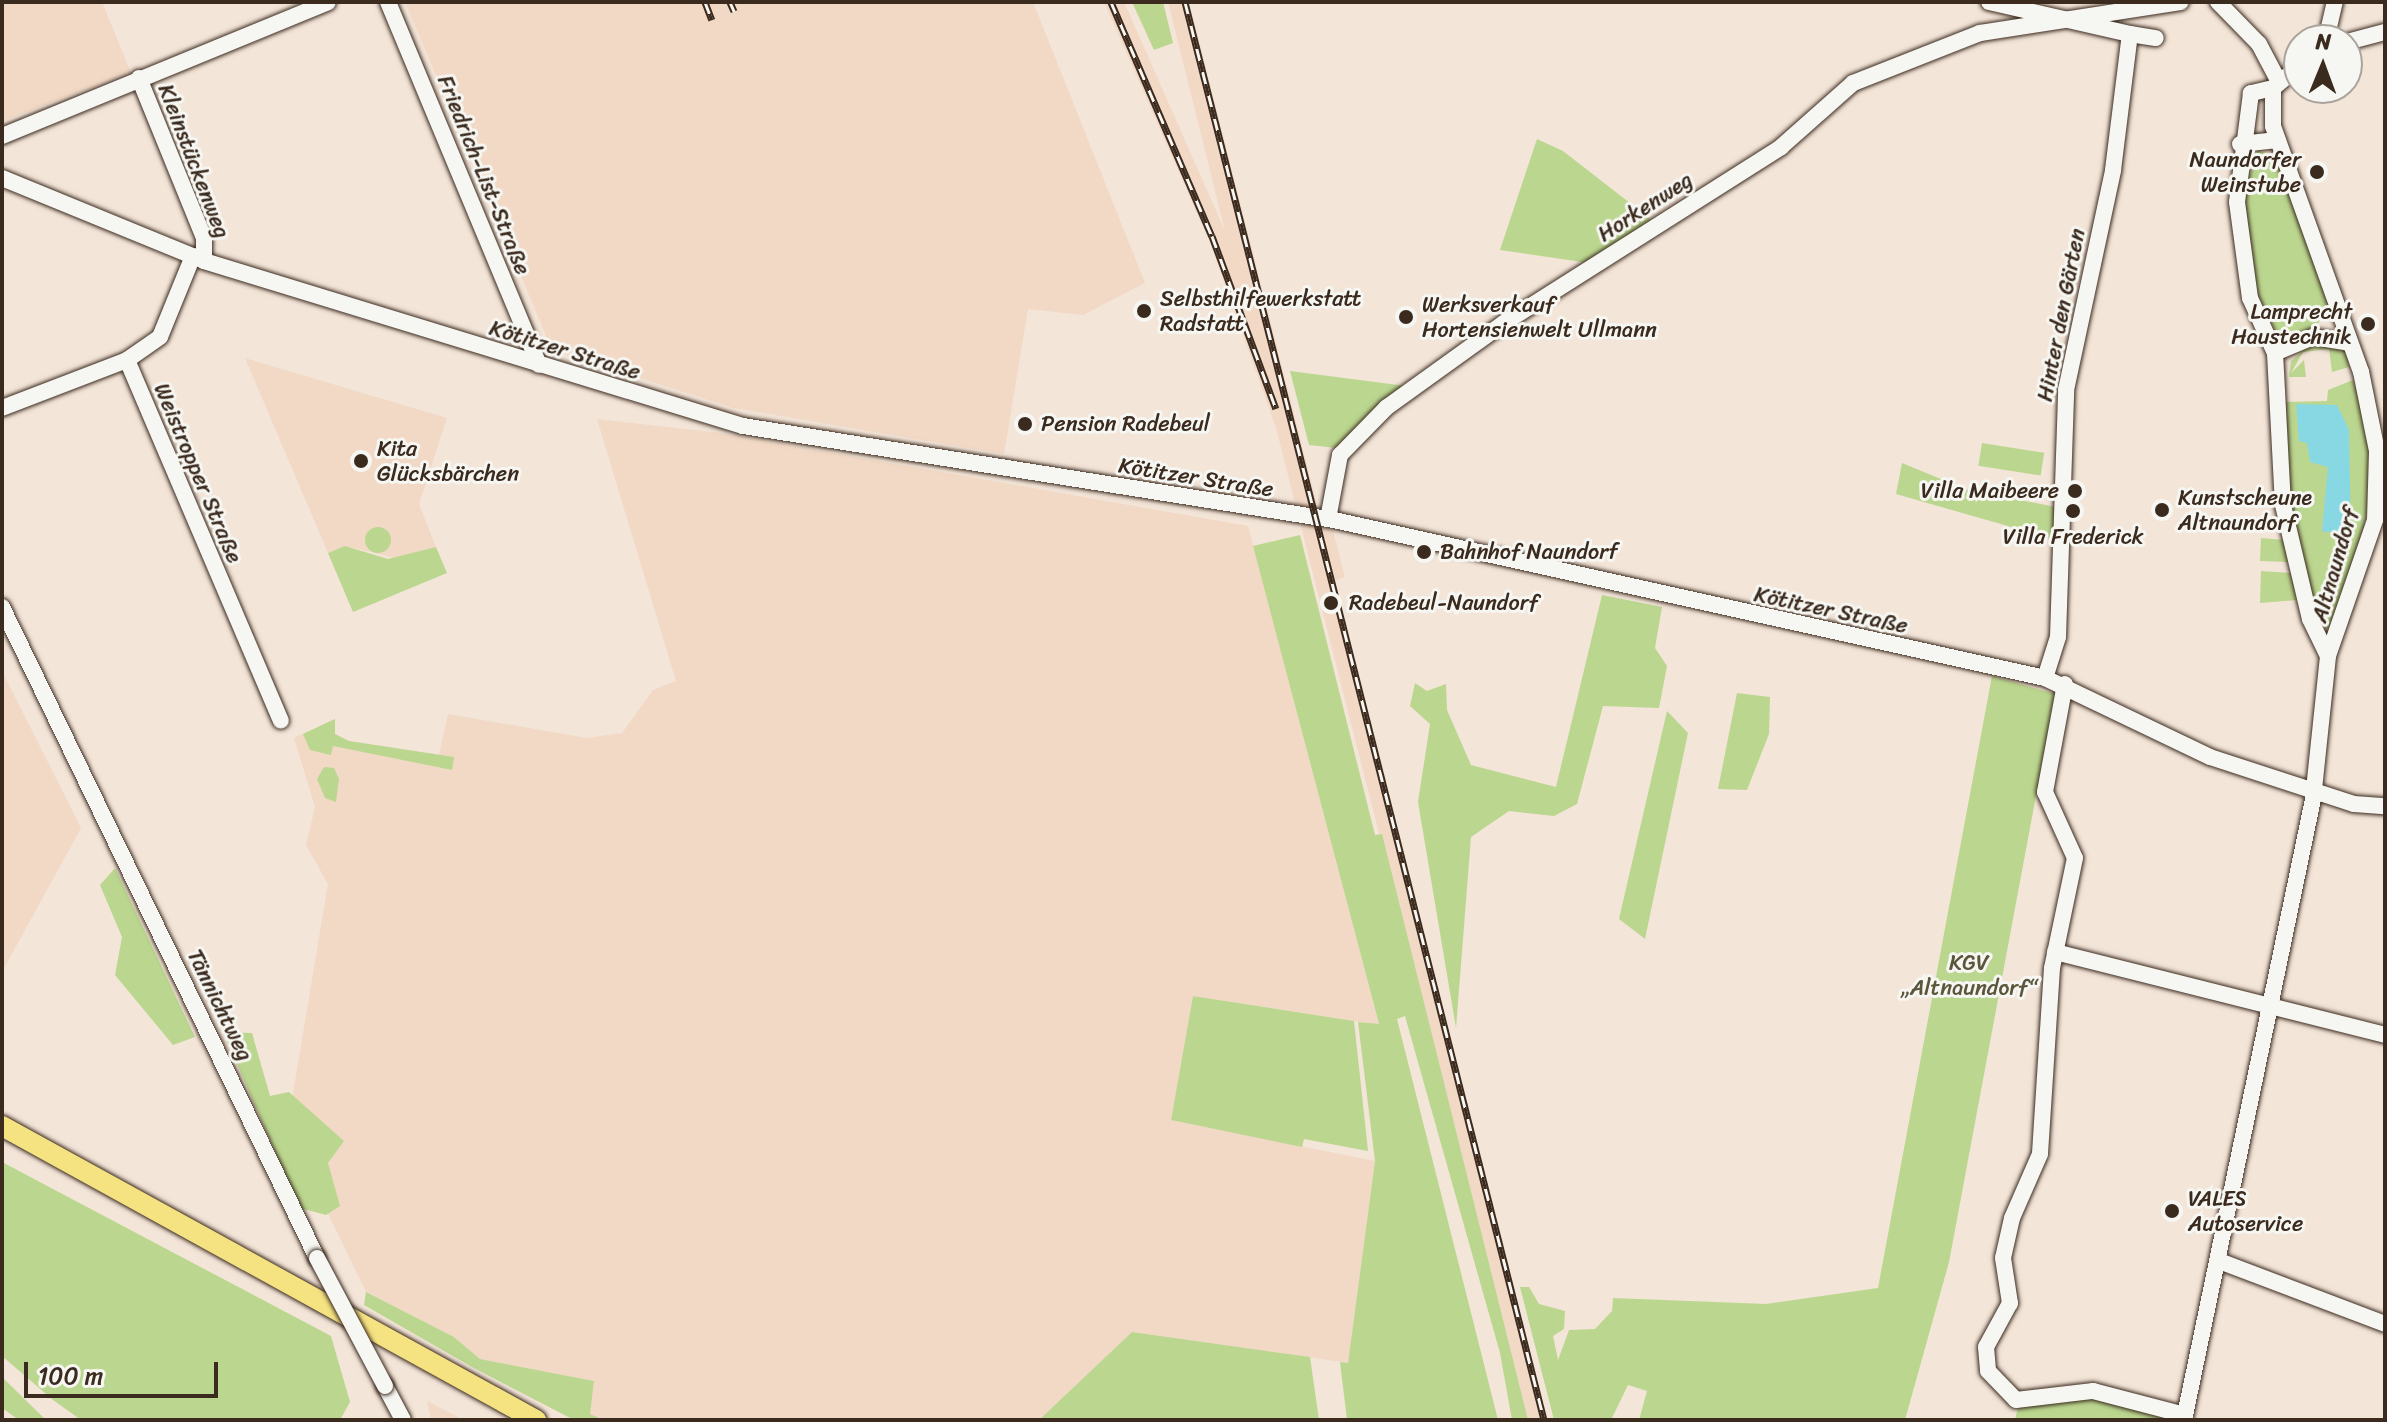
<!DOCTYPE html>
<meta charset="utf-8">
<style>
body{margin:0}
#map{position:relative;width:2387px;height:1422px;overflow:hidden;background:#f3e5d8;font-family:Sriracha,sans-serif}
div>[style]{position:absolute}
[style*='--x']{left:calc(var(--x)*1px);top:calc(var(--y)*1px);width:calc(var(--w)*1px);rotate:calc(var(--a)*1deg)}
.built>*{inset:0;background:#f1d9c6}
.green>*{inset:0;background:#bbd78f;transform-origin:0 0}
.round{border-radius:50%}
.water>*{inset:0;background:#88d8e3}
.roads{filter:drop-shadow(0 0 2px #3b2a1e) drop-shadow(0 0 2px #3b2a1e)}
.minor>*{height:16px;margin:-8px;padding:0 8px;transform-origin:8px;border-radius:8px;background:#f6f6f2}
.major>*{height:20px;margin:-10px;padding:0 10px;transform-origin:10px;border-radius:10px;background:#f5e382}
.rail>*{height:7px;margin-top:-3.5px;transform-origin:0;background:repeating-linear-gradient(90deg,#f6f6f2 0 12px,#3b2a1e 0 24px);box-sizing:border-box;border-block:2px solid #3b2a1e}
.bridges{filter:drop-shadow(0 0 2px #3b2a1e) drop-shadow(0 0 2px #3b2a1e)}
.minor-bridge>*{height:16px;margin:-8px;padding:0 8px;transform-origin:8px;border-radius:8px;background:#f6f6f2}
.dots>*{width:22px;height:22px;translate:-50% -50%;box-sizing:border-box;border:4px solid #f6f6f2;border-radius:50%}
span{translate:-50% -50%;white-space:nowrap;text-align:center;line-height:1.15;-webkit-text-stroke:6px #f6f6f2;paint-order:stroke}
.poi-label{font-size:22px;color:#3b2a1e}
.right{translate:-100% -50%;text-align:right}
.left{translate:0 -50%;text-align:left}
.street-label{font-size:22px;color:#3b2a1e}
.park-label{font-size:22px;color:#5b553a}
.frame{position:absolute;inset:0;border:4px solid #3b2a1e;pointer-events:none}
.north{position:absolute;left:2283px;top:24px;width:80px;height:80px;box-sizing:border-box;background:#f6f6f2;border:2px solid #aba49d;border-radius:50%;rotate:1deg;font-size:22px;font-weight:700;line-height:32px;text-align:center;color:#3b2a1e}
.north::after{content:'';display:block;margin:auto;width:28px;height:36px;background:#3b2a1e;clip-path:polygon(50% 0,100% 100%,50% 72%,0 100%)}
.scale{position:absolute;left:24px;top:1362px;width:194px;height:36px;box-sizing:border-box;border:4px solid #3b2a1e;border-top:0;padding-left:10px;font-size:24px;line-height:28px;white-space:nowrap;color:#3b2a1e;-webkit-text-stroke:6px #f6f6f2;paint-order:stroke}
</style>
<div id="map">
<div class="built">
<div style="clip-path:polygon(2px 2px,102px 2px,131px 73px,2px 121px)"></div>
<div style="clip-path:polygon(405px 2px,1033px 2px,1145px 283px,1083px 315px,1028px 309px,1004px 454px,734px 408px,552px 350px)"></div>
<div style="clip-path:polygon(1104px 2px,1124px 2px,1225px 231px,1168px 2px,1189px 2px,1323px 528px,1333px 531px,1345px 577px,1334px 581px,1338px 599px,1547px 1420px,1528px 1420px,1276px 428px,1211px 245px)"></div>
<div style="clip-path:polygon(245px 358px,447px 418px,419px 504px,436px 547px,400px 559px,345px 546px,328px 553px)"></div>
<div style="clip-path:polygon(597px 419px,721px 433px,1248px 526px,1379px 1025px,1193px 996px,1171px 1120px,1375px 1161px,1348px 1363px,1132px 1332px,1039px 1420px,604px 1420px,590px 1414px,593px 1381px,480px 1359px,454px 1337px,366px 1292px,287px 1129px,328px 884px,306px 845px,315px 807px,294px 738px,335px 719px,335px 734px,349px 741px,439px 755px,448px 714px,587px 738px,622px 733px,653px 690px,676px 681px)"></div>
<div style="clip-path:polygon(2px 671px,81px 828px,2px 972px)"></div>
<div style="clip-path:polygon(427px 1401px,464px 1420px,431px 1420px)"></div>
</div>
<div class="green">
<div style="clip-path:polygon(1132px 2px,1163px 2px,1173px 43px,1154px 50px)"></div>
<div style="clip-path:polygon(1537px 139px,1563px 151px,1653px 221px,1589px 263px,1500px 250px)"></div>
<div style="clip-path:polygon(2258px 150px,2274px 156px,2282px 172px,2330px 306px,2312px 332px,2299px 337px,2277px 335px,2254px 287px,2242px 176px,2250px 175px)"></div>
<div style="clip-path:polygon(2314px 341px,2345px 346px,2349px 367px,2332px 372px,2329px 349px,2303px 352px,2291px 373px,2304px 360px,2306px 377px,2289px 377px,2291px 361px)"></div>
<div style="clip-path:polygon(1290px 371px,1406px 386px,1337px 448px,1309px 445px)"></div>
<div style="clip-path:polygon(2353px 380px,2369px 430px,2367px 511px,2354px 576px,2332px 627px,2321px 629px,2292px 514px,2281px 402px,2327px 401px,2328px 390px)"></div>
<div style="left:1982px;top:443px;width:63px;height:23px;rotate:9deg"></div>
<div style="clip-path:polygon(1902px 463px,1965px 489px,2056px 507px,2053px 539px,1896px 494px)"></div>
<div class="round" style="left:365px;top:527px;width:26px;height:26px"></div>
<div style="clip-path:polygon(1300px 535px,1375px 835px,1382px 834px,1528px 1420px,1512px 1420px,1500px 1353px,1405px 1016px,1397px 1019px,1498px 1420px,1347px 1420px,1340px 1362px,1348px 1363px,1375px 1161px,1358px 1022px,1379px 1024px,1253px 546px)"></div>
<div style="clip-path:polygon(2261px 538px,2284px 540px,2290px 562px,2260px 561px)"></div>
<div style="clip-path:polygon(345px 546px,388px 559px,436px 547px,447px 573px,353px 612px,328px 553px)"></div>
<div style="clip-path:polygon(2261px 571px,2291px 573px,2297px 600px,2260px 603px)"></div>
<div style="clip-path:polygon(1602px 595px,1662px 607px,1655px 648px,1667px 666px,1659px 708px,1603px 706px,1577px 804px,1554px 816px,1509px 811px,1471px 837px,1456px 1028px,1418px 802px,1430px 724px,1410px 706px,1415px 683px,1427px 691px,1446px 684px,1447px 710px,1471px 765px,1556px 787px)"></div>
<div style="clip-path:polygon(1992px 676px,2055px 694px,1949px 1262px,1905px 1420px,1639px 1420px,1647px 1391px,1628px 1385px,1611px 1420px,1554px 1420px,1520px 1287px,1529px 1287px,1539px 1304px,1565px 1311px,1564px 1329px,1553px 1336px,1558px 1360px,1569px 1330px,1595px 1329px,1612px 1311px,1613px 1298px,1766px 1304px,1878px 1288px)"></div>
<div style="clip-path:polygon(1737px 693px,1770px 697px,1769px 734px,1747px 790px,1718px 789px)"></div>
<div style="clip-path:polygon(1667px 711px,1688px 733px,1645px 939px,1619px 919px)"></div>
<div style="clip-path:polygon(335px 719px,335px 734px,349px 741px,454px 757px,452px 770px,333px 746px,331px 755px,310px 750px,303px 734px)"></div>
<div style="clip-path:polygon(324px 767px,334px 768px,339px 779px,336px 802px,325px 798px,317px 779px)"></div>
<div style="clip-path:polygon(115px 868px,195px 1037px,173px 1045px,115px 975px,122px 937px,100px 885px)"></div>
<div style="clip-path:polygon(1193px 996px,1354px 1021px,1368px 1151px,1304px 1139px,1302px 1147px,1171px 1120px)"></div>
<div style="clip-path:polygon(223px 1032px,252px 1033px,270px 1096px,289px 1092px,344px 1141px,328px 1163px,340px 1206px,326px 1215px,300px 1208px)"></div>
<div style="clip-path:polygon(2px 1162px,331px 1336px,350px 1402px,340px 1420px,81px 1420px,53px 1400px,2px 1356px)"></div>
<div style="clip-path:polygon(366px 1292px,454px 1337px,480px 1359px,594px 1381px,590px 1414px,604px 1420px,574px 1420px,472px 1367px,364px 1305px)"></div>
<div style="clip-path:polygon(1132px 1332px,1310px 1357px,1319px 1420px,1039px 1420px)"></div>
<div style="clip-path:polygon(2px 1377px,46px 1420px,19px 1420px,2px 1408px)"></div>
<div style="clip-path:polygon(2088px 1396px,2174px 1420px,2015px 1420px,2018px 1407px)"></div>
</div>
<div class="water">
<div style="clip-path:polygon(2296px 404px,2337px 405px,2349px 430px,2351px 536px,2322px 531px,2328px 467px,2310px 462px,2307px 443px,2299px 441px)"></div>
</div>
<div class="roads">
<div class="minor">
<div style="--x:388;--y:2;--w:393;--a:67.4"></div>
<div style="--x:1989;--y:2;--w:145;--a:12.8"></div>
<div style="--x:2218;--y:2;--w:59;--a:45.7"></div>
<div style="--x:2259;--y:44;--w:43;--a:62.2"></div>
<div style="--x:2326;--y:40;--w:39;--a:-77"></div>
<div style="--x:2347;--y:42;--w:39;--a:-15"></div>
<div style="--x:139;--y:78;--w:173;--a:67.9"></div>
<div style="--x:204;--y:238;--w:23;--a:90"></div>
<div style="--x:2273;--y:88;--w:23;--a:167"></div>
<div style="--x:2251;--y:93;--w:110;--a:97.3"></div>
<div style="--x:2237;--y:202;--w:97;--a:82.3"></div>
<div style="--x:2250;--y:298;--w:60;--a:65.6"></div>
<div style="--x:2275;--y:353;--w:152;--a:87"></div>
<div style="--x:2283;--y:505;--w:117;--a:76.7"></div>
<div style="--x:2310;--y:619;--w:41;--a:64.1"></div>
<div style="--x:2273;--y:88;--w:34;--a:-40"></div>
<div style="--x:2;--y:136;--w:352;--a:-22.3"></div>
<div style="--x:2240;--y:144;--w:38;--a:-6"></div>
<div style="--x:2;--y:178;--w:218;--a:22.3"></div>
<div style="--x:204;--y:261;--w:564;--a:17.02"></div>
<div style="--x:743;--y:426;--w:598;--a:9.04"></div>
<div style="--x:1334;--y:520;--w:728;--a:12.53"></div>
<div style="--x:2045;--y:678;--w:183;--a:25.6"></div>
<div style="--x:2210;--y:757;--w:151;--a:18.1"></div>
<div style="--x:2354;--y:804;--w:31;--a:4"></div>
<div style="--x:193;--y:256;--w:87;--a:112.2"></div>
<div style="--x:160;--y:337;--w:40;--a:145.1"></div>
<div style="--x:127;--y:360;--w:392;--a:66.9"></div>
<div style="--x:2275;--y:353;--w:41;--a:-22.8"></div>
<div style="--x:2313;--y:337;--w:37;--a:9"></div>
<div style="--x:2;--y:408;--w:134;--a:-21"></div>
<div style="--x:1328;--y:519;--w:65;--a:-79.4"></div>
<div style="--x:1340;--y:455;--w:67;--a:-45.6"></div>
<div style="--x:1387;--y:407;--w:144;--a:-35.7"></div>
<div style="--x:1504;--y:323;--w:328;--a:-32.4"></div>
<div style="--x:1781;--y:147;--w:96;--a:-41.6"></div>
<div style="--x:1853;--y:83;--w:136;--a:-21.5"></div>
<div style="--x:1980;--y:33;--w:203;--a:-8.8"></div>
<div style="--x:2;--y:607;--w:723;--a:64.18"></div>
<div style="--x:2045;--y:678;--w:43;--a:-72.4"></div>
<div style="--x:2058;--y:637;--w:247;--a:-88.1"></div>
<div style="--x:2066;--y:390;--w:225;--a:-77.9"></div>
<div style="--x:2113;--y:170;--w:137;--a:-82.9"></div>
<div style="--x:2130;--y:34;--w:26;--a:9"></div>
<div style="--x:2065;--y:684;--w:110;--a:100.5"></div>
<div style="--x:2045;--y:792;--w:72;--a:65.6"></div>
<div style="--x:2075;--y:858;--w:112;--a:101.8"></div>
<div style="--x:2052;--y:968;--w:186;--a:93.7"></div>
<div style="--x:2040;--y:1154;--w:70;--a:113.6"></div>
<div style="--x:2012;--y:1218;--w:41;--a:102.7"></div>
<div style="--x:2003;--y:1258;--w:46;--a:81.2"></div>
<div style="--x:2010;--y:1303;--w:50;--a:118.6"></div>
<div style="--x:1986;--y:1347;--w:24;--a:85"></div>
<div style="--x:1988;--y:1371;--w:40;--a:46"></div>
<div style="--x:2016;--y:1400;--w:78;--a:-6.7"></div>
<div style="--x:2093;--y:1391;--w:95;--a:14.6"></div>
<div style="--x:2055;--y:952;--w:340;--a:14.1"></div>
<div style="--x:2222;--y:1262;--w:174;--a:20.8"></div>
<div style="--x:385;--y:1386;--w:38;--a:62"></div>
<div style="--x:2184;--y:1420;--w:634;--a:-78.26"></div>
<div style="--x:2313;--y:799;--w:144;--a:-84"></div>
<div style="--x:2328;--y:656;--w:144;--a:-70.9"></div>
<div style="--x:2375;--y:520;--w:69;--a:-88.3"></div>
<div style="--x:2377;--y:451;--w:81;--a:-101.4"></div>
<div style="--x:2361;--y:372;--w:261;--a:-109.7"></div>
<div style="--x:2273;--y:126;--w:38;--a:-90"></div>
</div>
<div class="major">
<div style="--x:2;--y:1126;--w:610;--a:28.84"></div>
</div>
</div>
<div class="rail">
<div style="--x:705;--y:2;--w:19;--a:69"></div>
<div style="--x:730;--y:2;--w:10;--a:66"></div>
<div style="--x:1111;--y:2;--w:255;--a:66.7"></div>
<div style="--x:1212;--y:236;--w:184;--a:69.7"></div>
<div style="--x:1185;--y:2;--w:1463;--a:75.79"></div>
</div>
<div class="bridges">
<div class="minor-bridge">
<div style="--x:317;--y:1258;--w:145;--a:62"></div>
</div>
</div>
<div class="dots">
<div style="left:2317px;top:172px;background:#3b2a1e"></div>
<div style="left:1144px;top:311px;background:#3b2a1e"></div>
<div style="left:1406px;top:317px;background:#3b2a1e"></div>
<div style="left:2368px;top:324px;background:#3b2a1e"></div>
<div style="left:1025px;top:424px;background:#3b2a1e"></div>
<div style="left:361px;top:461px;background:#3b2a1e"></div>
<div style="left:2075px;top:491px;background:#3b2a1e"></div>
<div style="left:2162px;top:510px;background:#3b2a1e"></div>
<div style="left:2073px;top:511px;background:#3b2a1e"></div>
<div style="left:1424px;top:552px;background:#3b2a1e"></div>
<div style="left:1331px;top:603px;background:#3b2a1e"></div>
<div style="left:2172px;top:1211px;background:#3b2a1e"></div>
</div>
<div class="poi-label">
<span class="right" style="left:2301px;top:172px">Naundorfer<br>Weinstube</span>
<span class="left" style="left:1160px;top:311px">Selbsthilfewerkstatt<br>Radstatt</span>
<span class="left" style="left:1422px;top:317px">Werksverkauf<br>Hortensienwelt Ullmann</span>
<span class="right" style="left:2352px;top:324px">Lamprecht<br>Haustechnik</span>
<span class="left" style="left:1041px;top:424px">Pension Radebeul</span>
<span class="left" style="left:377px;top:461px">Kita<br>Glücksbärchen</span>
<span class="right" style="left:2059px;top:491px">Villa Maibeere</span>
<span class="left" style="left:2178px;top:510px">Kunstscheune<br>Altnaundorf</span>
<span style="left:2073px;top:537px">Villa Frederick</span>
<span class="left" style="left:1440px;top:552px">Bahnhof Naundorf</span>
<span class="left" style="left:1349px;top:603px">Radebeul-Naundorf</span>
<span class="left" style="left:2188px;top:1211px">VALES<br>Autoservice</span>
</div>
<div class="street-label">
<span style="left:194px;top:161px;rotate:69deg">Kleinstückenweg</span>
<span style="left:484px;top:175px;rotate:68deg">Friedrich-List-Straße</span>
<span style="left:1645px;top:207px;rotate:-33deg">Horkenweg</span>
<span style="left:2061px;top:315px;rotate:-79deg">Hinter den Gärten</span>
<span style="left:565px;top:350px;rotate:17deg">Kötitzer Straße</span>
<span style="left:198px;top:473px;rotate:67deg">Weistropper Straße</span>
<span style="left:1196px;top:477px;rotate:9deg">Kötitzer Straße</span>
<span style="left:2335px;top:565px;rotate:-74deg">Altnaundorf</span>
<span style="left:1831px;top:610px;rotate:12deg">Kötitzer Straße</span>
<span style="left:220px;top:1005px;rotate:64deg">Tännichtweg</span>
</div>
<div class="park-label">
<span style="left:1969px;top:975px">KGV<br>„Altnaundorf“</span>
</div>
<div class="frame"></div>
<div class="north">N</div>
<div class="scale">100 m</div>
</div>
